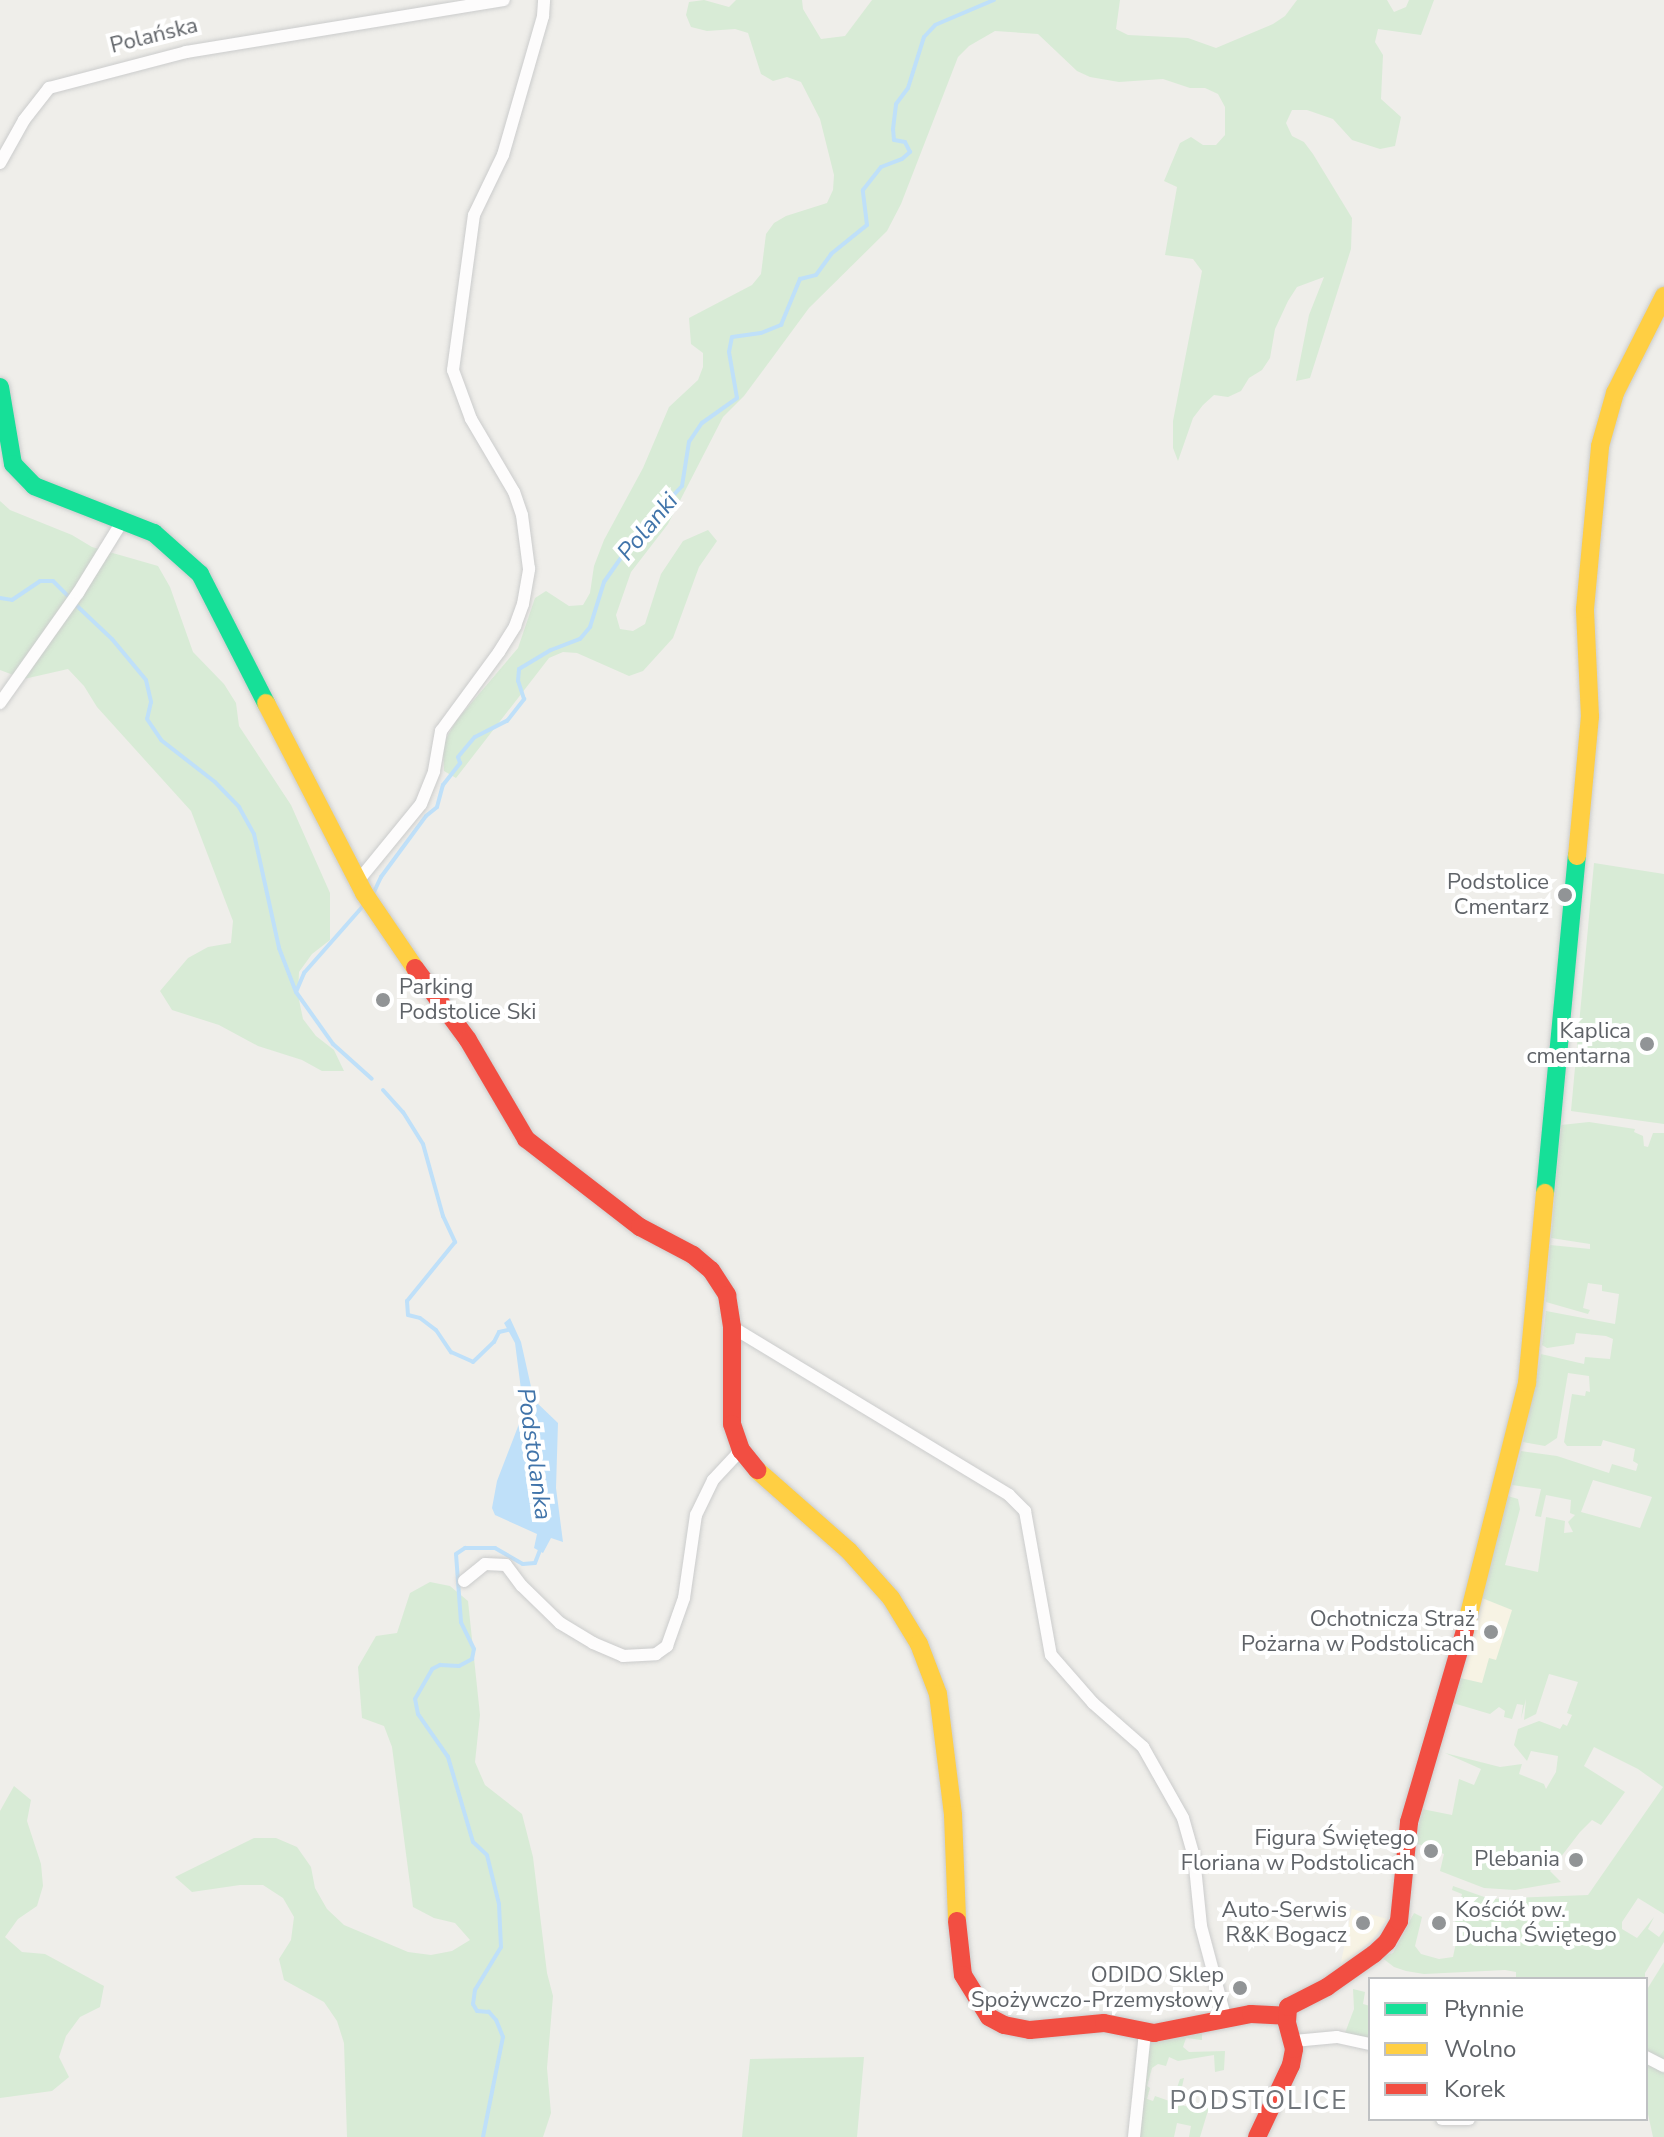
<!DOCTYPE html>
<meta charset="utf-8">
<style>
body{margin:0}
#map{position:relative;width:1664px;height:2137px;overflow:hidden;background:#efeeea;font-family:"Nunito Sans",sans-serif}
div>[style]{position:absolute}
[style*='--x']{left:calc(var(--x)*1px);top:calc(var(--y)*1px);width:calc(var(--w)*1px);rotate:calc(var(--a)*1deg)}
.commercial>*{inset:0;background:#f7f3e4}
.green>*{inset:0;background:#d8ebd6}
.water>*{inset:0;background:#bfe0f9}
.stream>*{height:4px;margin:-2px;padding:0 2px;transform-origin:2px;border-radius:2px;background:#bfe0f9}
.roads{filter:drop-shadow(0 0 2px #cbcccc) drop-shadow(0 0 2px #cbcccc)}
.street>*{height:12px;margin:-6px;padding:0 6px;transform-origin:6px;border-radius:6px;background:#fdfcfc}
.fast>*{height:18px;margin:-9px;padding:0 9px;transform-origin:9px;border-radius:9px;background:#16e098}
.slow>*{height:18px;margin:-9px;padding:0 9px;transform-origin:9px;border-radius:9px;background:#ffcf43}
.jam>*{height:18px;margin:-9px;padding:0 9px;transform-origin:9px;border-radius:9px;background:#f24e42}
.dots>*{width:22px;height:22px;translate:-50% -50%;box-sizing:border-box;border:4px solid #fff;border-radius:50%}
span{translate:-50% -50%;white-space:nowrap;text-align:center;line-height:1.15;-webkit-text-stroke:8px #fff;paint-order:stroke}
.street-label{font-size:22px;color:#5f6368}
.poi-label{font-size:22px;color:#5f6368}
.right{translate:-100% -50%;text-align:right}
.left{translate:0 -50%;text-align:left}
.water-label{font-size:24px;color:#4174aa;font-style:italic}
.quarter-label{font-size:26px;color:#70757a;letter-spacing:2px}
.legend{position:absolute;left:1368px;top:1977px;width:280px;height:144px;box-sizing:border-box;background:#fff;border:2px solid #bfc1c3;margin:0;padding:10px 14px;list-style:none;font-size:24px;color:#5f6368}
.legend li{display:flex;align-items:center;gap:16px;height:40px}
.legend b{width:40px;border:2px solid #bfc1c3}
</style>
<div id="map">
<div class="commercial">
<div style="clip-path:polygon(1482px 1595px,1513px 1609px,1495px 1668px,1482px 1683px,1460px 1678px)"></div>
<div style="clip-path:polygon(1352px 1909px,1387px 1919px,1374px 1938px,1340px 1967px)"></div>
</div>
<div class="green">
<div style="clip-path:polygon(704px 0,729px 7px,736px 0,802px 0,803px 9px,821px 39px,845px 36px,872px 0,1120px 0,1116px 29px,1128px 35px,1188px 38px,1216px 48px,1273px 24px,1285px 16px,1297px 0,1387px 0,1394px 12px,1406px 7px,1409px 0,1434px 0,1421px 35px,1378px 29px,1375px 42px,1383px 55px,1381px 99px,1401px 117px,1395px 146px,1380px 149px,1352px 140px,1333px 119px,1307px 110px,1292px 110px,1286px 123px,1292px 136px,1304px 142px,1313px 154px,1352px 218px,1351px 249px,1310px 378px,1296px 381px,1309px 315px,1324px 277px,1297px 287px,1288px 301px,1275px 329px,1270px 358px,1262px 370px,1249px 378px,1241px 391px,1228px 397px,1214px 395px,1203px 405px,1193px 418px,1178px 461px,1173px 448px,1173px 421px,1202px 271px,1193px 259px,1165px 255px,1177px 187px,1164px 181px,1180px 143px,1191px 137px,1203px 145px,1216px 145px,1225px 135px,1225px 107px,1218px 94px,1205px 88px,1190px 88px,1163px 79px,1119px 82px,1090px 77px,1077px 71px,1038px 34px,995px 31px,969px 46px,958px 57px,901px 204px,887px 231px,809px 308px,744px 396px,723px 417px,668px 524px,631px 572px,616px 615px,620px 629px,633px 631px,645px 624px,661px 574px,683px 541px,708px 530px,717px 541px,699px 567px,673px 638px,643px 671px,629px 676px,577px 653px,563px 652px,549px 658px,456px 778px,444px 771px,443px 744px,456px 721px,518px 648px,535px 598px,546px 591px,569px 606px,583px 605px,590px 593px,594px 566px,604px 540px,643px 468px,669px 407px,698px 380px,703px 367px,703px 353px,691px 344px,689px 318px,752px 285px,761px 274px,766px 234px,774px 223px,786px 216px,827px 203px,833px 190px,834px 175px,820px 119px,801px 82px,787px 77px,773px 81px,761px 74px,748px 33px,735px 29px,707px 31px,691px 27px,686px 15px,689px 2px)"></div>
<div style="clip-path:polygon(0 501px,10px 510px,72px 535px,92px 547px,158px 566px,170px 587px,193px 652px,224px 684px,236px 703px,239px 726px,291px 805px,330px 893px,330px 940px,312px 954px,299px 972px,298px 995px,303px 1019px,316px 1036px,334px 1050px,344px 1071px,322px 1071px,302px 1060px,258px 1046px,219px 1025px,172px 1010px,160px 991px,188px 958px,208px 947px,231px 943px,233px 921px,191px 811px,97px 707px,84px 686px,68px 669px,24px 679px,0 670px)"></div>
<div style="clip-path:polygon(1594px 863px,1664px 874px,1664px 1124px,1571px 1111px)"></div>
<div style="clip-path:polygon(evenodd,1589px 1122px,1635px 1129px,1634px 1132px,1643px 1136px,1644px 1146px,1648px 1147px,1653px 1133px,1664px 1133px,1664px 1914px,1638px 1898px,1622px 1922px,1622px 1929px,1637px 1938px,1654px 1917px,1648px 1929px,1659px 1937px,1664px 1930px,1664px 1942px,1645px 1973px,1645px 1979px,1516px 1979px,1516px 1972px,1505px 1970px,1424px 1974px,1406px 1971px,1394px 1967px,1381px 1957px,1393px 1953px,1414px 1913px,1422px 1917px,1415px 1946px,1421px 1954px,1439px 1959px,1453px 1957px,1458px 1933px,1453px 1931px,1462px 1894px,1452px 1890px,1453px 1886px,1490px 1899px,1588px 1895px,1663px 1787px,1638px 1769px,1594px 1747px,1584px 1766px,1625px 1792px,1601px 1825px,1592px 1820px,1580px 1832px,1550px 1871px,1561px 1882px,1515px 1890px,1484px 1888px,1440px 1871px,1444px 1854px,1415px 1843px,1422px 1809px,1452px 1815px,1459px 1779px,1474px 1785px,1481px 1769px,1445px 1753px,1500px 1767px,1522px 1764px,1519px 1774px,1544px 1784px,1546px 1789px,1556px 1772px,1558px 1756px,1531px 1751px,1527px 1761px,1514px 1745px,1518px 1729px,1539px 1721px,1560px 1729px,1563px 1724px,1567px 1726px,1572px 1715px,1567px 1713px,1578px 1682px,1549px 1674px,1536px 1714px,1524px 1720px,1526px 1699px,1521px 1719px,1523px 1705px,1517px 1704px,1512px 1719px,1504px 1717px,1505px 1711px,1499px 1707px,1490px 1714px,1453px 1703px,1460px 1678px,1482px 1683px,1489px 1658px,1496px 1660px,1512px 1610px,1482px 1598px,1508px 1496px,1518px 1499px,1520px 1509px,1505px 1565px,1538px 1572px,1546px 1517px,1565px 1521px,1564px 1533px,1573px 1532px,1568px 1522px,1575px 1515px,1570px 1513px,1571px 1500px,1546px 1495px,1541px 1517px,1535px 1516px,1541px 1489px,1512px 1485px,1521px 1451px,1557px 1456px,1609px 1473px,1612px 1464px,1636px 1471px,1638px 1464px,1633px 1461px,1635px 1449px,1603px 1440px,1601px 1446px,1567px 1446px,1564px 1442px,1572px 1394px,1585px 1396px,1586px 1391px,1590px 1392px,1589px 1376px,1568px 1373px,1557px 1438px,1545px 1446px,1523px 1442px,1541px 1354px,1584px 1364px,1585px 1357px,1610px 1359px,1613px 1339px,1606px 1336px,1576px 1333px,1574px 1344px,1547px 1348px,1542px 1345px,1546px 1311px,1615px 1324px,1619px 1294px,1602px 1291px,1602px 1285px,1588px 1283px,1583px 1308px,1590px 1310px,1588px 1314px,1546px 1302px,1550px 1245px,1590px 1249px,1590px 1244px,1551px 1238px,1561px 1125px,1589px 1122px,1593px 1480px,1652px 1497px,1640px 1528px,1581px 1512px,1593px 1480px)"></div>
<div style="clip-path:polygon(430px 1582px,450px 1586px,468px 1601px,480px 1715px,475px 1762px,485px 1785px,522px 1814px,533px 1857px,547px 1973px,553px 1996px,547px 2068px,551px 2113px,543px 2137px,347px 2137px,344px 2043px,337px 2021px,324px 2002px,284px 1980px,279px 1959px,291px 1940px,294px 1917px,283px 1898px,263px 1885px,240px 1885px,192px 1892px,175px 1877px,254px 1838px,276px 1838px,297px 1847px,311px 1867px,315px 1888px,327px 1909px,344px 1925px,408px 1952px,431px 1955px,452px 1951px,470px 1940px,455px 1923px,434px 1918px,413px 1907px,392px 1747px,384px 1726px,362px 1718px,358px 1667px,376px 1636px,397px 1633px,410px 1593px)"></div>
<div style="clip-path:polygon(14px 1786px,31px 1800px,27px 1821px,41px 1864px,43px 1886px,37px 1906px,18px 1919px,5px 1937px,22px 1952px,45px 1954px,104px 1986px,100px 2007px,80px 2017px,66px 2036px,59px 2057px,69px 2077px,52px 2091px,0 2098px,0 1811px)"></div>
<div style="clip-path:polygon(1664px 1962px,1664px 2062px,1646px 2052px,1646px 1991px)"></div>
<div style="clip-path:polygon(1353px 1989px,1365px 1992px,1363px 2004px,1370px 2006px,1370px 2041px,1345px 2033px,1354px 2009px)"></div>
<div style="clip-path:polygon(1202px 2028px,1202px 2040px,1186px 2038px,1183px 2047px,1189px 2052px,1225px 2051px,1224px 2070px,1215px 2072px,1214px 2055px,1178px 2061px,1169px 2057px,1166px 2066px,1158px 2064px,1152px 2068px,1147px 2086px,1150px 2088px,1147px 2099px,1153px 2101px,1155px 2096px,1172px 2102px,1180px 2079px,1184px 2078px,1178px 2104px,1199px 2110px,1202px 2102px,1210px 2104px,1200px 2137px,1189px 2137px,1191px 2126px,1177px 2123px,1174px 2137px,1139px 2137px,1148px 2044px,1158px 2037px)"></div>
<div style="clip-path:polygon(864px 2057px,857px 2137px,742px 2137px,750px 2059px)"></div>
<div style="clip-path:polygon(1646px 2059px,1664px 2069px,1664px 2137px,1653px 2137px,1646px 2105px)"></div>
</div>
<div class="water">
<div style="clip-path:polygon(510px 1318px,521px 1342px,534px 1400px,558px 1423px,556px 1488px,563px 1542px,551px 1538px,543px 1553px,534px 1548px,537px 1534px,495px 1515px,492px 1508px,497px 1481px,519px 1424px,522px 1397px,515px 1343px,504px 1323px)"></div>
</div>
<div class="stream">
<div style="--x:0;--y:598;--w:12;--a:9"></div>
<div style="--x:12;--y:600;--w:34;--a:-34"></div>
<div style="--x:40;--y:581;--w:13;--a:0"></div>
<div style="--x:53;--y:581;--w:21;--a:45"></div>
<div style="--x:76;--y:605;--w:50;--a:43.4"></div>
<div style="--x:112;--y:639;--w:53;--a:50.3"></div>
<div style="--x:146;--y:680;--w:23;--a:77"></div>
<div style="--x:151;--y:702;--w:17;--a:103"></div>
<div style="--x:147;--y:719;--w:25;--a:56"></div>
<div style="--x:161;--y:740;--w:68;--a:37.9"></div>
<div style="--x:215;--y:782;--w:35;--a:46"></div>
<div style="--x:239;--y:807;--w:31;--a:61"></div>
<div style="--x:254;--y:834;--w:117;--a:77.6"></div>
<div style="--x:279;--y:948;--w:47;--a:68.9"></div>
<div style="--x:296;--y:992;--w:64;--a:54.6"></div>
<div style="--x:333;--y:1044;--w:52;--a:41.9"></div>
<div style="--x:373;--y:894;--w:19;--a:-65"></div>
<div style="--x:381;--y:877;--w:76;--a:-53.6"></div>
<div style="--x:426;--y:816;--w:14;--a:-39"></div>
<div style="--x:437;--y:807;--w:23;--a:-75"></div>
<div style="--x:443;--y:785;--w:28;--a:-52"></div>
<div style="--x:460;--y:763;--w:6;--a:-108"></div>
<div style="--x:458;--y:757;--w:26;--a:-50"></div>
<div style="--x:475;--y:737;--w:36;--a:-27"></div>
<div style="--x:507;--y:721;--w:28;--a:-52"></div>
<div style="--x:524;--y:699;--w:19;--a:-108"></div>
<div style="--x:518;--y:681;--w:12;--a:-85"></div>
<div style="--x:519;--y:669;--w:37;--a:-31"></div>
<div style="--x:551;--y:650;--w:31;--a:-21"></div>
<div style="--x:580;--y:639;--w:16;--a:-50"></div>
<div style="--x:590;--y:627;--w:47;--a:-72.7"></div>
<div style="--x:604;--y:582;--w:61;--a:-55"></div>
<div style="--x:639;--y:532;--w:63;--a:-46.9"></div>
<div style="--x:682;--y:486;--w:45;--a:-81"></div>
<div style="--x:689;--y:442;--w:23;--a:-56"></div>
<div style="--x:702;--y:423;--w:43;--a:-35.5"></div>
<div style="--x:737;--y:398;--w:47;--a:-99.9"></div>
<div style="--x:729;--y:352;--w:15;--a:-79"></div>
<div style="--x:732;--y:337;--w:29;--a:-8"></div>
<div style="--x:761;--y:333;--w:22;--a:-22"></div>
<div style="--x:781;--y:325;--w:50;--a:-67.6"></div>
<div style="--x:800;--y:279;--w:16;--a:-14"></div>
<div style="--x:816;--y:275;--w:26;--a:-54"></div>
<div style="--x:831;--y:254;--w:46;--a:-38.9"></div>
<div style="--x:867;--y:225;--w:35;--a:-97"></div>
<div style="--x:863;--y:190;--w:29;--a:-52"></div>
<div style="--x:881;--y:167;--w:22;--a:-21"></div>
<div style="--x:902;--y:159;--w:11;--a:-41"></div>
<div style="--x:910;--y:152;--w:11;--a:-117"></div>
<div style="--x:905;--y:142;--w:11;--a:-170"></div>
<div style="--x:894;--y:140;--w:11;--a:-95"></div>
<div style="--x:893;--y:129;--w:25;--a:-83"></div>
<div style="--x:896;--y:104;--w:20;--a:-53"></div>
<div style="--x:908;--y:88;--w:53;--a:-72.6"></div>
<div style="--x:924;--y:37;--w:16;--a:-47"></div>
<div style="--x:935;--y:25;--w:64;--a:-23"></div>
<div style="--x:296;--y:992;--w:21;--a:-67"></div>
<div style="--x:304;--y:973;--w:91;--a:-48.6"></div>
<div style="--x:383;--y:1090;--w:30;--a:48"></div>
<div style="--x:403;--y:1112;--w:38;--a:58"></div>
<div style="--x:423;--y:1144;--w:75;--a:74.5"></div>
<div style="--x:443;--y:1216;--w:29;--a:65"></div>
<div style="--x:455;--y:1242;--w:76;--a:129.1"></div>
<div style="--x:407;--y:1301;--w:14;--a:86"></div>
<div style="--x:408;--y:1315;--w:12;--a:14"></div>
<div style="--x:420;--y:1318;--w:20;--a:37"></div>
<div style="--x:436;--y:1330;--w:27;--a:56"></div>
<div style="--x:451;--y:1352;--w:24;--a:24"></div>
<div style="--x:473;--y:1362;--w:29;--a:-44"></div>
<div style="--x:494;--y:1342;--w:11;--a:-63"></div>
<div style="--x:499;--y:1332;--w:13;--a:-13"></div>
<div style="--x:483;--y:2137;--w:102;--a:-78.7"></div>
<div style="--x:503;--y:2037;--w:18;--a:-112"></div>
<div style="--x:496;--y:2020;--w:11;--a:-131"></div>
<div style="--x:489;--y:2012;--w:12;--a:-175"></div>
<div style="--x:477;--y:2011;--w:8;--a:-120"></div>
<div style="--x:473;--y:2004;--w:14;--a:-82"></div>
<div style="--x:475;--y:1990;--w:50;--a:-58.8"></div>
<div style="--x:501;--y:1947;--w:43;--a:-92.7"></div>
<div style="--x:499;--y:1904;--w:50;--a:-103.8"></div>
<div style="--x:487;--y:1855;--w:19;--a:-137"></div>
<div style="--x:473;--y:1842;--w:89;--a:-106.4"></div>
<div style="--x:448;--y:1757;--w:52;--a:-124.9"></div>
<div style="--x:418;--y:1714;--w:15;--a:-101"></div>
<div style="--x:415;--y:1699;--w:34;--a:-60"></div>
<div style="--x:432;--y:1669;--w:9;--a:-27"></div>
<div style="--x:440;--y:1665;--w:19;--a:3"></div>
<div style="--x:459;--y:1666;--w:15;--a:-28"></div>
<div style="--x:472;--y:1659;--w:10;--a:-79"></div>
<div style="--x:474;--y:1649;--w:30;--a:-116"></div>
<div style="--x:461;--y:1622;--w:68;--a:-94.2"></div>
<div style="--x:456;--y:1554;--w:11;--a:-34"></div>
<div style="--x:465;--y:1548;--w:30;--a:0"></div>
<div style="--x:495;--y:1548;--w:32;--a:30"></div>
<div style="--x:523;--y:1564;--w:12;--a:-5"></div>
<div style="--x:535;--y:1563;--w:14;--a:-69"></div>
</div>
<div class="roads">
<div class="street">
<div style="--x:0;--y:163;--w:49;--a:-60.8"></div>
<div style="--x:24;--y:120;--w:41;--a:-52"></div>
<div style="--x:49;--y:88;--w:142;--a:-14.7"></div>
<div style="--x:186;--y:52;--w:322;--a:-9.3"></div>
<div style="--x:0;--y:703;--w:135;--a:-54.7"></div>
<div style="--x:78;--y:593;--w:86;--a:-58.3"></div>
<div style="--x:358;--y:881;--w:99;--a:-50.7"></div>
<div style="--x:421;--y:804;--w:35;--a:-68"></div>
<div style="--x:434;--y:771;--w:41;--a:-80.1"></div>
<div style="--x:441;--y:731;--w:98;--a:-53.7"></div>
<div style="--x:499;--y:652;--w:31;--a:-58"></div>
<div style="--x:515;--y:626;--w:23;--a:-70"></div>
<div style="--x:523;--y:604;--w:36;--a:-80"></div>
<div style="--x:529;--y:569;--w:54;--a:-97.4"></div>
<div style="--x:522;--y:515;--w:24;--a:-109"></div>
<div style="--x:514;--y:492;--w:85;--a:-120.5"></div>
<div style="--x:471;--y:419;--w:52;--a:-110.2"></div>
<div style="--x:453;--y:370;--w:156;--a:-82.3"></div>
<div style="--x:474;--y:215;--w:67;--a:-64.2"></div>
<div style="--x:503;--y:155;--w:145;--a:-73.9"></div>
<div style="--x:543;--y:16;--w:16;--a:-86"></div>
<div style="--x:732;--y:1327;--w:324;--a:31.2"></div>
<div style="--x:1009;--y:1495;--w:23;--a:45"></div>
<div style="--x:1025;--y:1511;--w:146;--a:79.8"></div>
<div style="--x:1051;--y:1655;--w:64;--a:48.8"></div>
<div style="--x:1093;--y:1703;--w:67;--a:41.3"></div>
<div style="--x:1143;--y:1747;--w:81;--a:60.6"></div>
<div style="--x:1183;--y:1818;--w:41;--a:74.2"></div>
<div style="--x:1194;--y:1857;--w:69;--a:84.2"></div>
<div style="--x:1201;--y:1926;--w:97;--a:75.1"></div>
<div style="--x:464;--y:1581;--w:27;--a:-39"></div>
<div style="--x:485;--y:1564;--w:21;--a:3"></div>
<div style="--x:506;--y:1565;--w:26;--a:53"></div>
<div style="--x:522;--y:1586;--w:53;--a:44.2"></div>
<div style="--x:560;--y:1623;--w:39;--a:31"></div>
<div style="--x:593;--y:1643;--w:33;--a:23"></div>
<div style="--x:623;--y:1656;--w:33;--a:-3"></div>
<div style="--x:656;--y:1654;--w:14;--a:-36"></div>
<div style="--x:667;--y:1646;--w:51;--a:-70.5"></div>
<div style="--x:684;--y:1598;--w:84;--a:-81.8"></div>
<div style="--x:696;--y:1515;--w:39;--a:-64"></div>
<div style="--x:713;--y:1480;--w:41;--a:-47"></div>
<div style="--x:1294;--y:2041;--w:43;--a:-5.3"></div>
<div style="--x:1337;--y:2037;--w:34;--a:12"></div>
<div style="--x:1646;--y:2057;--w:20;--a:27"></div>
<div style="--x:1442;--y:2119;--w:27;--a:0"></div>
<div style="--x:1134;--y:2137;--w:106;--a:-84"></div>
</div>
<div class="fast">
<div style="--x:0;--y:387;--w:78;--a:80.4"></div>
<div style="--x:13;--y:464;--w:30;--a:46"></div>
<div style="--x:34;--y:486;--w:129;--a:21.4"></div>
<div style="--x:154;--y:533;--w:62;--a:41.7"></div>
<div style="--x:200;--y:574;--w:145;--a:62.9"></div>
<div style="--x:1545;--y:1193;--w:339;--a:-84.6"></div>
</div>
<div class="slow">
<div style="--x:266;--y:703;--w:214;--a:62.7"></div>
<div style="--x:364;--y:893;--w:91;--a:55.8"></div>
<div style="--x:1577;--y:856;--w:140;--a:-84.7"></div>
<div style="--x:1590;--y:717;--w:108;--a:-92.7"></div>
<div style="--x:1585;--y:609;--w:164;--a:-84.7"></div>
<div style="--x:1600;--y:446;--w:55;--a:-74.2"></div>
<div style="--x:1615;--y:393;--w:109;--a:-63.2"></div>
<div style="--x:757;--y:1470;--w:123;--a:41.4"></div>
<div style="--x:849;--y:1551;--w:63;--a:48.2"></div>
<div style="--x:891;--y:1598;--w:54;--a:58.7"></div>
<div style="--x:919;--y:1644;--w:53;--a:69.2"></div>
<div style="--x:938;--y:1694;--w:122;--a:82.9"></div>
<div style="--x:953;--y:1815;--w:106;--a:87.8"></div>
<div style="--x:1465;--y:1630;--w:255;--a:-75.9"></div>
<div style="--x:1527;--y:1383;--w:191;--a:-84.6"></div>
</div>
<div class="jam">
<div style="--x:415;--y:968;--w:89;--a:53.6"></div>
<div style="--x:468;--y:1040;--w:115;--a:59.6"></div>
<div style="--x:526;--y:1139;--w:144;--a:37.7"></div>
<div style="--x:640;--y:1227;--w:60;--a:27.8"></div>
<div style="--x:693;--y:1255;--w:23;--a:40"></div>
<div style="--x:711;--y:1270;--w:30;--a:57"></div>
<div style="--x:727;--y:1295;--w:32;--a:81"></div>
<div style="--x:732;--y:1327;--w:97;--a:90"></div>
<div style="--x:732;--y:1424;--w:28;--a:71"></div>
<div style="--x:741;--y:1450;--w:26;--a:51"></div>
<div style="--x:957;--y:1921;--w:54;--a:83.7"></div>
<div style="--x:963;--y:1975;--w:49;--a:58.2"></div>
<div style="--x:989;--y:2017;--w:17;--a:28"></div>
<div style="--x:1004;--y:2025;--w:26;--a:11"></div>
<div style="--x:1030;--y:2030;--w:74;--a:-5.4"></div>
<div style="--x:1104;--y:2023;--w:51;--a:11.3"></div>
<div style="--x:1154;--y:2033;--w:99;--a:-11.1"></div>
<div style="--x:1251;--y:2014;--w:35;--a:3"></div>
<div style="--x:1257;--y:2137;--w:80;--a:-64.7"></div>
<div style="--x:1291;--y:2065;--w:16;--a:-79"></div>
<div style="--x:1294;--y:2049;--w:28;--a:-105"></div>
<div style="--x:1287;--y:2022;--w:15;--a:-86"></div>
<div style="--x:1288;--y:2007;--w:44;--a:-27.1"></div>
<div style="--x:1327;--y:1987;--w:57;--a:-35.1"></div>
<div style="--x:1374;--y:1954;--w:18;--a:-43"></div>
<div style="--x:1387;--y:1942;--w:24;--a:-60"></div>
<div style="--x:1399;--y:1921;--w:100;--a:-84.2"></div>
<div style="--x:1409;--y:1822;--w:200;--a:-73.7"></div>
</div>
</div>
<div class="dots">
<div style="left:1565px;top:895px;background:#919496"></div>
<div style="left:383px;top:1000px;background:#919496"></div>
<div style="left:1647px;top:1044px;background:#919496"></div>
<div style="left:1491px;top:1632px;background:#919496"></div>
<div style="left:1431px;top:1851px;background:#919496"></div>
<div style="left:1576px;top:1860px;background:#919496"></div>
<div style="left:1363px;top:1923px;background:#919496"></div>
<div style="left:1439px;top:1923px;background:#919496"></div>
<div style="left:1240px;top:1988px;background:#919496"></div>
</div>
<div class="street-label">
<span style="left:154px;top:36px;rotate:-14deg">Polańska</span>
</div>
<div class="poi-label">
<span class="right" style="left:1549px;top:895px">Podstolice<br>Cmentarz</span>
<span class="left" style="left:399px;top:1000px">Parking<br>Podstolice Ski</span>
<span class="right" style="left:1631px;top:1044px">Kaplica<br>cmentarna</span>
<span class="right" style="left:1475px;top:1632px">Ochotnicza Straż<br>Pożarna w Podstolicach</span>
<span class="right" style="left:1415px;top:1851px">Figura Świętego<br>Floriana w Podstolicach</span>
<span class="right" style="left:1560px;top:1860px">Plebania</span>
<span class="right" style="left:1347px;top:1923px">Auto-Serwis<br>R&amp;K Bogacz</span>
<span class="left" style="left:1455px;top:1923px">Kościół pw.<br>Ducha Świętego</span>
<span class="right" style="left:1224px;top:1988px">ODIDO Sklep<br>Spożywczo-Przemysłowy</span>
</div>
<div class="water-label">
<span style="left:648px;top:527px;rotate:-50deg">Polanki</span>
<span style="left:534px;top:1454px;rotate:82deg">Podstolanka</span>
</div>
<div class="quarter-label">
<span style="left:1259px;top:2101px">PODSTOLICE</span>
</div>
<ul class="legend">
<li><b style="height:10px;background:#16e098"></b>Płynnie</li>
<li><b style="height:10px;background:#ffcf43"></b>Wolno</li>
<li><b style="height:10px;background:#f24e42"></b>Korek</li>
</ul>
</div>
